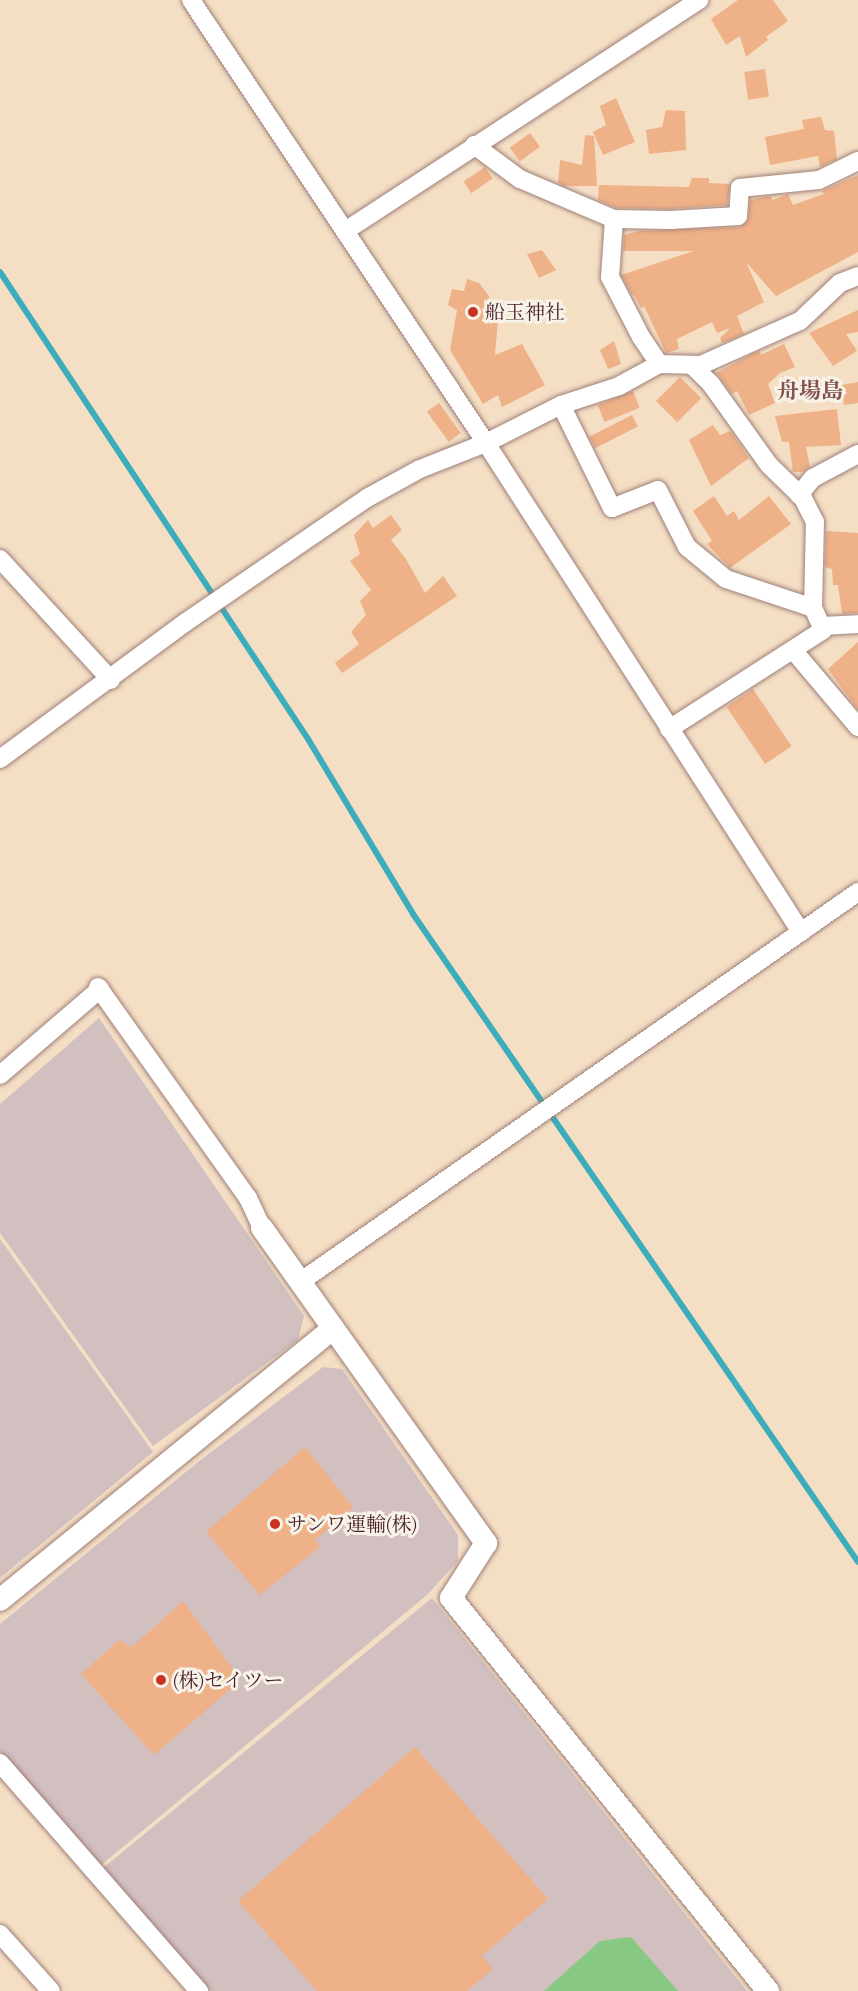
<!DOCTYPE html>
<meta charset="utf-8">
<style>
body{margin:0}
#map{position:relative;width:858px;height:1991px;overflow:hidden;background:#f4dfc5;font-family:"IM FELL French Canon","Noto Serif JP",serif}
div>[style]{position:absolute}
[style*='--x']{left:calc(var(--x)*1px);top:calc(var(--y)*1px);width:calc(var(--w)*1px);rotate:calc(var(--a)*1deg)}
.industrial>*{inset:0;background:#d2bfc0}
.green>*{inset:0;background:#87c982}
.stream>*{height:6px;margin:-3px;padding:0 3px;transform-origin:3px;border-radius:3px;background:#3dacbb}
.building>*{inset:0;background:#efb188;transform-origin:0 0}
.roads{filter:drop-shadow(0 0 2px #9f7f78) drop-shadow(0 0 2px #9f7f78)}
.minor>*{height:18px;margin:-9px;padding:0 9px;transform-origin:9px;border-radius:9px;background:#fff}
.tertiary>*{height:22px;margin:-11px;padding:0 11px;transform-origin:11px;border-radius:11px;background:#fff}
.dots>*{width:16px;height:16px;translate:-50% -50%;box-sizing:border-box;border:3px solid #f7f3e8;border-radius:50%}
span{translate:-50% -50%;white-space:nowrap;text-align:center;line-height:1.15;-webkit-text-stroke:6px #f7f3e8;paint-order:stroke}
.poi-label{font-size:20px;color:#4a1f2b}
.left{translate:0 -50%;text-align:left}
.quarter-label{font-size:22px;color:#84524c;font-weight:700}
</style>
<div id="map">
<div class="industrial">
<div style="clip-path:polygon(99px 1018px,304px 1316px,298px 1340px,153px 1446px,0 1233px,0 1104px)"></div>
<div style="clip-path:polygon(0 1239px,153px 1452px,0 1578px)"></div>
<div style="clip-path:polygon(323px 1367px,342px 1369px,458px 1535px,458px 1561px,427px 1595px,100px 1866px,0 1751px,0 1624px,198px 1462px)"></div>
<div style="clip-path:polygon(432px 1598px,747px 1991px,211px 1991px,103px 1868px)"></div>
</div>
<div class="green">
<div style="clip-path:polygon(631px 1937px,678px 1991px,544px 1991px,600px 1941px)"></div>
</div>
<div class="stream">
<div style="--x:0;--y:272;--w:559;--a:56.59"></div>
<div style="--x:308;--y:739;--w:204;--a:59"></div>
<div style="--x:413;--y:914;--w:786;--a:55.52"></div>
</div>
<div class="building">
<div style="clip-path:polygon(738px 0,773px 0,788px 21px,766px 37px,768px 40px,746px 57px,740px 36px,726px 45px,711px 19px)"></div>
<div style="left:765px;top:69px;width:28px;height:21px;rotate:82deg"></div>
<div style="clip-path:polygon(616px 98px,635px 142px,603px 155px,593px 132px,606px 125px,600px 106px)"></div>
<div style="clip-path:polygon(666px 110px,685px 111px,686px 150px,649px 154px,646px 130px,662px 127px)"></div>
<div style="clip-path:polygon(821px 117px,825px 130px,834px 131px,837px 159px,820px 167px,818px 156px,770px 165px,765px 137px,804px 129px,802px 120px)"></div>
<div style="left:530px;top:133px;width:17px;height:25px;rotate:54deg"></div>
<div style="clip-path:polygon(585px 135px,594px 136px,597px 186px,564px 186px,558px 183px,560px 160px,582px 165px)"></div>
<div style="left:485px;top:167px;width:14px;height:26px;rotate:56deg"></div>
<div style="clip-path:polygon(858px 175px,858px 252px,776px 296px,746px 262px,764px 302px,737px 316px,744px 334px,722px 343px,720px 338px,730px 328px,717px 333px,712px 322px,677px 339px,679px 349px,666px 353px,644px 306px,641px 308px,634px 295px,632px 295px,621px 275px,694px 251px,623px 251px,624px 235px,639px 231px,739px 227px,748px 221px,750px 200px,770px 196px,773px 200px,788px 194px,793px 205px,824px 194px,822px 191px)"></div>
<div style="clip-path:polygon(692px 178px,709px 178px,709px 183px,730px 184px,727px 205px,671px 209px,616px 208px,598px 200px,599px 185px,689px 187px)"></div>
<div style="clip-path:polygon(542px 250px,556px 270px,539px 278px,527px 254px)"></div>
<div style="clip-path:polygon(467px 279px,479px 283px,489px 296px,489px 313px,498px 319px,495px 355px,522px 344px,545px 385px,502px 407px,498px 395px,483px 404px,450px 350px,457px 310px,448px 305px,452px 289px,464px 291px)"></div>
<div style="clip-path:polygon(858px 310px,858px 332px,846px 334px,857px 351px,833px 366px,809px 333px)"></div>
<div style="clip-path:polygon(614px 341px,621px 364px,608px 369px,600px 350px)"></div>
<div style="clip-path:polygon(784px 344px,795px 367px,780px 373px,768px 384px,775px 403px,749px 415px,737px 391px,732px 394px,716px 373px,752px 354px,760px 351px,761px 355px)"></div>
<div style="left:680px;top:377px;width:30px;height:34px;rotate:45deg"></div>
<div style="clip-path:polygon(858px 382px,858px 403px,844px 405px,841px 385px)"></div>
<div style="left:633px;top:391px;width:18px;height:38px;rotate:68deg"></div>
<div style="left:439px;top:403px;width:37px;height:15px;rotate:54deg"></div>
<div style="clip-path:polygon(837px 409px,841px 445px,806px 447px,810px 467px,803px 472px,793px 472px,789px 442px,782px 442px,775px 416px)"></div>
<div style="left:632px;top:415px;width:13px;height:48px;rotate:63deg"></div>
<div style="clip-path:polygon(713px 425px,720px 435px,731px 431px,749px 458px,711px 486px,689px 440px)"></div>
<div style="clip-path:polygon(714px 496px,727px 516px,734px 511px,739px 520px,769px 496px,791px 524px,730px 568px,707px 544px,712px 541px,693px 511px)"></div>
<div style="clip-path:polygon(391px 515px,402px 530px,391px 540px,406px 559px,425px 593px,443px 576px,457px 596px,342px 673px,335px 663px,359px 644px,351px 632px,366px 615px,360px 601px,371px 590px,350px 561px,360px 554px,354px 535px,368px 520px,373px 528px)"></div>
<div style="clip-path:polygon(826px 531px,858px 533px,858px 613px,842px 614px,838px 585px,833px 585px,832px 569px,825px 567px)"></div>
<div style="clip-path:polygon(858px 642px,858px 710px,828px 669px)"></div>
<div style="left:753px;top:689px;width:69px;height:32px;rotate:56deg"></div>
<div style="clip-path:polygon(305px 1447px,353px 1507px,340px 1523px,339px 1520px,315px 1540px,320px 1547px,260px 1595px,206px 1532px)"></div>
<div style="clip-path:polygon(183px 1601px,236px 1673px,234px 1686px,154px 1755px,81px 1674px,119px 1640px,132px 1647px)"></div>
<div style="clip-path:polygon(415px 1747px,548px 1899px,482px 1956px,493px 1969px,467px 1991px,317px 1991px,238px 1901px)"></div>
</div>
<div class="roads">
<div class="minor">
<div style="--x:191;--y:0;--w:532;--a:56.34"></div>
<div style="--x:486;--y:443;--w:582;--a:57.21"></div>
<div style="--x:474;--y:145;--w:57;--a:36.5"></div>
<div style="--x:520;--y:179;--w:102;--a:23.1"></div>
<div style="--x:614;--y:219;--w:57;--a:1"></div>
<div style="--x:671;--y:220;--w:67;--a:-3.4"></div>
<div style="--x:738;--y:216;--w:28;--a:-86"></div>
<div style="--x:740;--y:188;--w:79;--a:-5.8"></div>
<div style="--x:819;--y:180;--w:43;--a:-26"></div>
<div style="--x:614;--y:219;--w:58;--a:93.9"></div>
<div style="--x:610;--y:277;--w:68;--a:62.7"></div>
<div style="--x:641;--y:337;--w:32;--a:56"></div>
<div style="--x:345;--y:231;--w:423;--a:-33.1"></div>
<div style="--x:561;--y:405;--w:115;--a:63.7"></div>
<div style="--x:612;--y:508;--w:49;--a:-21.4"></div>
<div style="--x:658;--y:490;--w:64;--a:63"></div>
<div style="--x:687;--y:547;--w:50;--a:39.4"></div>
<div style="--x:726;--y:579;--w:92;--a:18.4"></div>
<div style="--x:813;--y:608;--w:86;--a:-88.7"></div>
<div style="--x:815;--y:522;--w:27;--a:-117"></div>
<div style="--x:803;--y:498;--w:47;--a:-135.9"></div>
<div style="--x:769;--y:465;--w:100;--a:-125.6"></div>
<div style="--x:711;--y:384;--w:25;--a:-135"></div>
<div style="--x:799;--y:495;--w:22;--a:-51"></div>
<div style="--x:813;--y:478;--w:51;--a:-28.1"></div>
<div style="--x:0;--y:559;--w:164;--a:47.5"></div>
<div style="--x:822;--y:626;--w:36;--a:-3"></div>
<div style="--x:793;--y:650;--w:101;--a:49.8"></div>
<div style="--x:669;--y:729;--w:183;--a:-32.7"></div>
<div style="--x:823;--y:630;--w:24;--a:-114"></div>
<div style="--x:0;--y:759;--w:231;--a:-36.4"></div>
<div style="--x:186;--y:622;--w:219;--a:-34.4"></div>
<div style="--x:367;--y:498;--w:60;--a:-28.7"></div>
<div style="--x:420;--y:469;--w:71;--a:-21.5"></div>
<div style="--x:486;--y:443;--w:84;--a:-26.9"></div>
<div style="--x:561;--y:405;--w:61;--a:-18.1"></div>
<div style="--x:619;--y:386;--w:46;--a:-28.8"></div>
<div style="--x:659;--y:364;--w:42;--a:1.4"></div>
<div style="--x:701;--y:365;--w:108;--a:-24"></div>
<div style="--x:800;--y:321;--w:55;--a:-43.5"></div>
<div style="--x:840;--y:283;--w:19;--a:-21"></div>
<div style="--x:98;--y:987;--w:259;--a:54.6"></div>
<div style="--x:248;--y:1198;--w:33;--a:65"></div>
<div style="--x:0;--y:1075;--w:132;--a:-40.7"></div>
<div style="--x:300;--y:1282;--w:681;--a:-34.95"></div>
<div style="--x:0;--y:1763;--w:303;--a:48.9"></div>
<div style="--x:0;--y:1934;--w:76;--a:48.2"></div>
</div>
<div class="tertiary">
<div style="--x:262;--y:1228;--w:387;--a:54.6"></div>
<div style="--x:486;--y:1543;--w:65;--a:122.5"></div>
<div style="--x:451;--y:1598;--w:505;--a:51.11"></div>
<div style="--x:0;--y:1600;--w:430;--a:-39.2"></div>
</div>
</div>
<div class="dots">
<div style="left:473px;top:312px;background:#c8321e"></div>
<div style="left:275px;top:1524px;background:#c8321e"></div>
<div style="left:161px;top:1680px;background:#c8321e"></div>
</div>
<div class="poi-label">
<span class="left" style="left:485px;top:312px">船玉神社</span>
<span class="left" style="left:287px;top:1524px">サンワ運輸(株)</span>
<span class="left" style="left:173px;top:1680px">(株)セイツー</span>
</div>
<div class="quarter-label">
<span style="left:810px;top:392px">舟場島</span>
</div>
</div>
